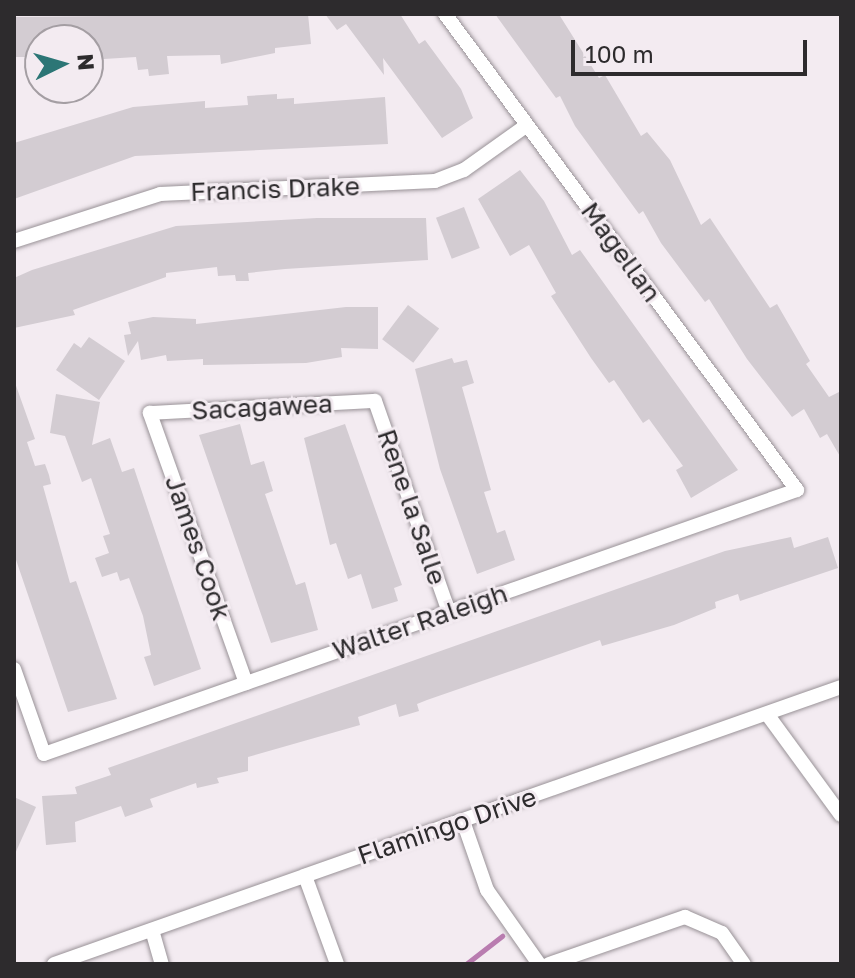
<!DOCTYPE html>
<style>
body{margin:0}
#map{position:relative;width:855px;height:978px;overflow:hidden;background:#f3ebf1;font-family:"Golos Text",sans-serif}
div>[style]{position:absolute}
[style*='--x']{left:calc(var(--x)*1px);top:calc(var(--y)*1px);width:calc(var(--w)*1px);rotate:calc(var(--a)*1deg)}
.stream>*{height:5px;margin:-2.5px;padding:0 2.5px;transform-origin:2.5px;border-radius:2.5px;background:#b97cb0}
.building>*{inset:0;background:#d3ccd2;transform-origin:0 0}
.roads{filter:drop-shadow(0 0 2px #999297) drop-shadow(0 0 2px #999297)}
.street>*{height:14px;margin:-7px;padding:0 7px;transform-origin:7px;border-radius:7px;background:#fff}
span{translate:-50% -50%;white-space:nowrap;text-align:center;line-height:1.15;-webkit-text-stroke:6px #f3ebf1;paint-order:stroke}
.street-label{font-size:26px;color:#2d2b2d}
.frame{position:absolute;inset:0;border:16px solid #2d2b2d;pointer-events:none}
.north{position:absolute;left:24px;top:24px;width:80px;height:80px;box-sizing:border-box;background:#f3ebf1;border:2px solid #a49ea3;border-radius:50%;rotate:85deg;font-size:22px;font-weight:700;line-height:32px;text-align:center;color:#2d2b2d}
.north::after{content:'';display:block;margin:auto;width:28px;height:36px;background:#2c7676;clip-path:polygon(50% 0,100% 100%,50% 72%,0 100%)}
.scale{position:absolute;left:571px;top:40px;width:236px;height:36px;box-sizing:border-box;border:4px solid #2d2b2d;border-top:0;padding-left:10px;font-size:24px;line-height:28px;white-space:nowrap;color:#2d2b2d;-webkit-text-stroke:6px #f3ebf1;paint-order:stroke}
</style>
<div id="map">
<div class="stream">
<div style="--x:466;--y:964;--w:46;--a:-37.9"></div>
</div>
<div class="building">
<div style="clip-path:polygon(308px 14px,311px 44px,275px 48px,275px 53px,221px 64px,220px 55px,167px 56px,169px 74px,149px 76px,148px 69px,138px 70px,136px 57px,88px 60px,88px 40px,40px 40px,40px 57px,14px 57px,14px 17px)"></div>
<div style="clip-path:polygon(325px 14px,400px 14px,419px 44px,425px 40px,461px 89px,473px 118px,442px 138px,383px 58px,384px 75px,346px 24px,337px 30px)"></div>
<div style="clip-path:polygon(495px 14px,560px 16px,599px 78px,605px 75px,641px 136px,647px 132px,670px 160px,701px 225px,710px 218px,770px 308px,777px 304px,810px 361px,806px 364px,829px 397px,841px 391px,841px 458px,827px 434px,820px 438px,804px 409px,792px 417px,747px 359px,709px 299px,705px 302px,661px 243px,643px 211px,639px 214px,575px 126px,560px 96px,556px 98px)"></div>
<div style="clip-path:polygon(277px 94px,277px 99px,294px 98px,294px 104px,385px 97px,388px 144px,135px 156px,14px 199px,14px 143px,133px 107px,205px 101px,205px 108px,248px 105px,247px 96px)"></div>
<div style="clip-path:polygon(520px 170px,544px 201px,572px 255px,580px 250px,738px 470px,691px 498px,676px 470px,683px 466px,649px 419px,643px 423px,614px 380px,609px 383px,591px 358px,551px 296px,556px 293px,529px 245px,510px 256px,478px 199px)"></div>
<div style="left:464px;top:207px;width:44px;height:30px;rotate:69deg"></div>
<div style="clip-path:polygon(317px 218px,426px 218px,428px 260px,285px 269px,248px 273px,249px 281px,236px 281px,235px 275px,218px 276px,217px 267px,166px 273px,166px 277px,73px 310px,75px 315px,14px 328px,14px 278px,32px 270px,176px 226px)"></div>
<div style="left:408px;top:305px;width:39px;height:43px;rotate:37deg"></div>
<div style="clip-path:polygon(346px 307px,378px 307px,378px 349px,341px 348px,342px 357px,306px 363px,203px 365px,203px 359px,167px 361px,166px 355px,141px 360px,138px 341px,128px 356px,124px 335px,131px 334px,128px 322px,153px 317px,196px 319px,196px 324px)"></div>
<div style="clip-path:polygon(89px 337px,125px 361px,99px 400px,56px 370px,74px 343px,81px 348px)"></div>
<div style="clip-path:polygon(452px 358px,454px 363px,467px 360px,474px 383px,462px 387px,491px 490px,484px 492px,497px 533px,505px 530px,515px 560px,477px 574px,440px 469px,415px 369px)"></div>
<div style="clip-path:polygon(14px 380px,35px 439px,27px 442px,35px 466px,45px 464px,49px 475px,51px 484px,43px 486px,70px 583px,76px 581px,117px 699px,68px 712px,14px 554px)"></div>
<div style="clip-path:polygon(56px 394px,100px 402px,92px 445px,110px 438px,122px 472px,134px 468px,201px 669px,154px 686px,144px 657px,151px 655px,143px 616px,129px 578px,120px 581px,117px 572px,102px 577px,95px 558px,109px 553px,103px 536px,110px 534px,91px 478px,82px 482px,65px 436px,50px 433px)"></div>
<div style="clip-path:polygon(240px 424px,251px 465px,264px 461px,273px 491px,265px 494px,296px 585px,305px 582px,318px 630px,271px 643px,199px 435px)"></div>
<div style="clip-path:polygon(345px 424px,402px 585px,394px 588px,398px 601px,372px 609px,361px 574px,348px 579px,336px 543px,330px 545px,304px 438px)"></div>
<div style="clip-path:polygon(791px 537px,794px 548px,828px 537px,838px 568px,740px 601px,738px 594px,715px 602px,716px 608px,674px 625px,602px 646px,600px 640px,427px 700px,417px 704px,419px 711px,399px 717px,396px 704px,358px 717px,360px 725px,248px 757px,248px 771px,217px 778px,219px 783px,197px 788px,196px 783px,150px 799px,153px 807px,125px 817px,121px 806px,75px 822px,76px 842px,46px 845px,42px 796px,77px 794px,75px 787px,111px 775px,108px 768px,725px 551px)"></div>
<div style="clip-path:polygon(14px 797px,36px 807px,14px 856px)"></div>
</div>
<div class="roads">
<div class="street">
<div style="--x:14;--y:241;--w:153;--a:-17.8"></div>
<div style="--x:160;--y:194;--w:275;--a:-2.7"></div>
<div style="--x:435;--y:181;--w:31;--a:-21"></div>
<div style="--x:464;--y:170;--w:77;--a:-35.5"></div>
<div style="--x:14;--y:669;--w:90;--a:70.6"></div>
<div style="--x:44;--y:754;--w:798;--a:-19.32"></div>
<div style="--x:797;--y:490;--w:592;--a:-126.48"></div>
<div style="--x:246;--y:683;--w:287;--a:-109.6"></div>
<div style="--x:150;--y:413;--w:225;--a:-3.1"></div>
<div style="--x:375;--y:401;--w:224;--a:70.7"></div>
<div style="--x:767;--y:714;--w:125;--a:53.8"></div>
<div style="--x:463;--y:821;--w:73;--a:70.8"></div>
<div style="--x:487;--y:890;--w:90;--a:54.9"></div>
<div style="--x:305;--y:876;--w:94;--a:70"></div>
<div style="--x:152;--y:930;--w:35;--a:74"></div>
<div style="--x:54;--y:964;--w:834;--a:-19.39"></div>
<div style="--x:549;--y:964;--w:144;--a:-19.1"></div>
<div style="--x:685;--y:917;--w:40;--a:23.4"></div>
<div style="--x:722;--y:933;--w:38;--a:55"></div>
</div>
</div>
<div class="street-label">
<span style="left:275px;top:189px;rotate:-2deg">Francis Drake</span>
<span style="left:621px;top:252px;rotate:54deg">Magellan</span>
<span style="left:262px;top:407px;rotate:-3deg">Sacagawea</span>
<span style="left:412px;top:507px;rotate:71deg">Rene la Salle</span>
<span style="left:198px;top:548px;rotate:71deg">James Cook</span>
<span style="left:420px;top:622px;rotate:-19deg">Walter Raleigh</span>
<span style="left:447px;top:826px;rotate:-19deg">Flamingo Drive</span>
</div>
<div class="frame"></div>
<div class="north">N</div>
<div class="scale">100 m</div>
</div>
